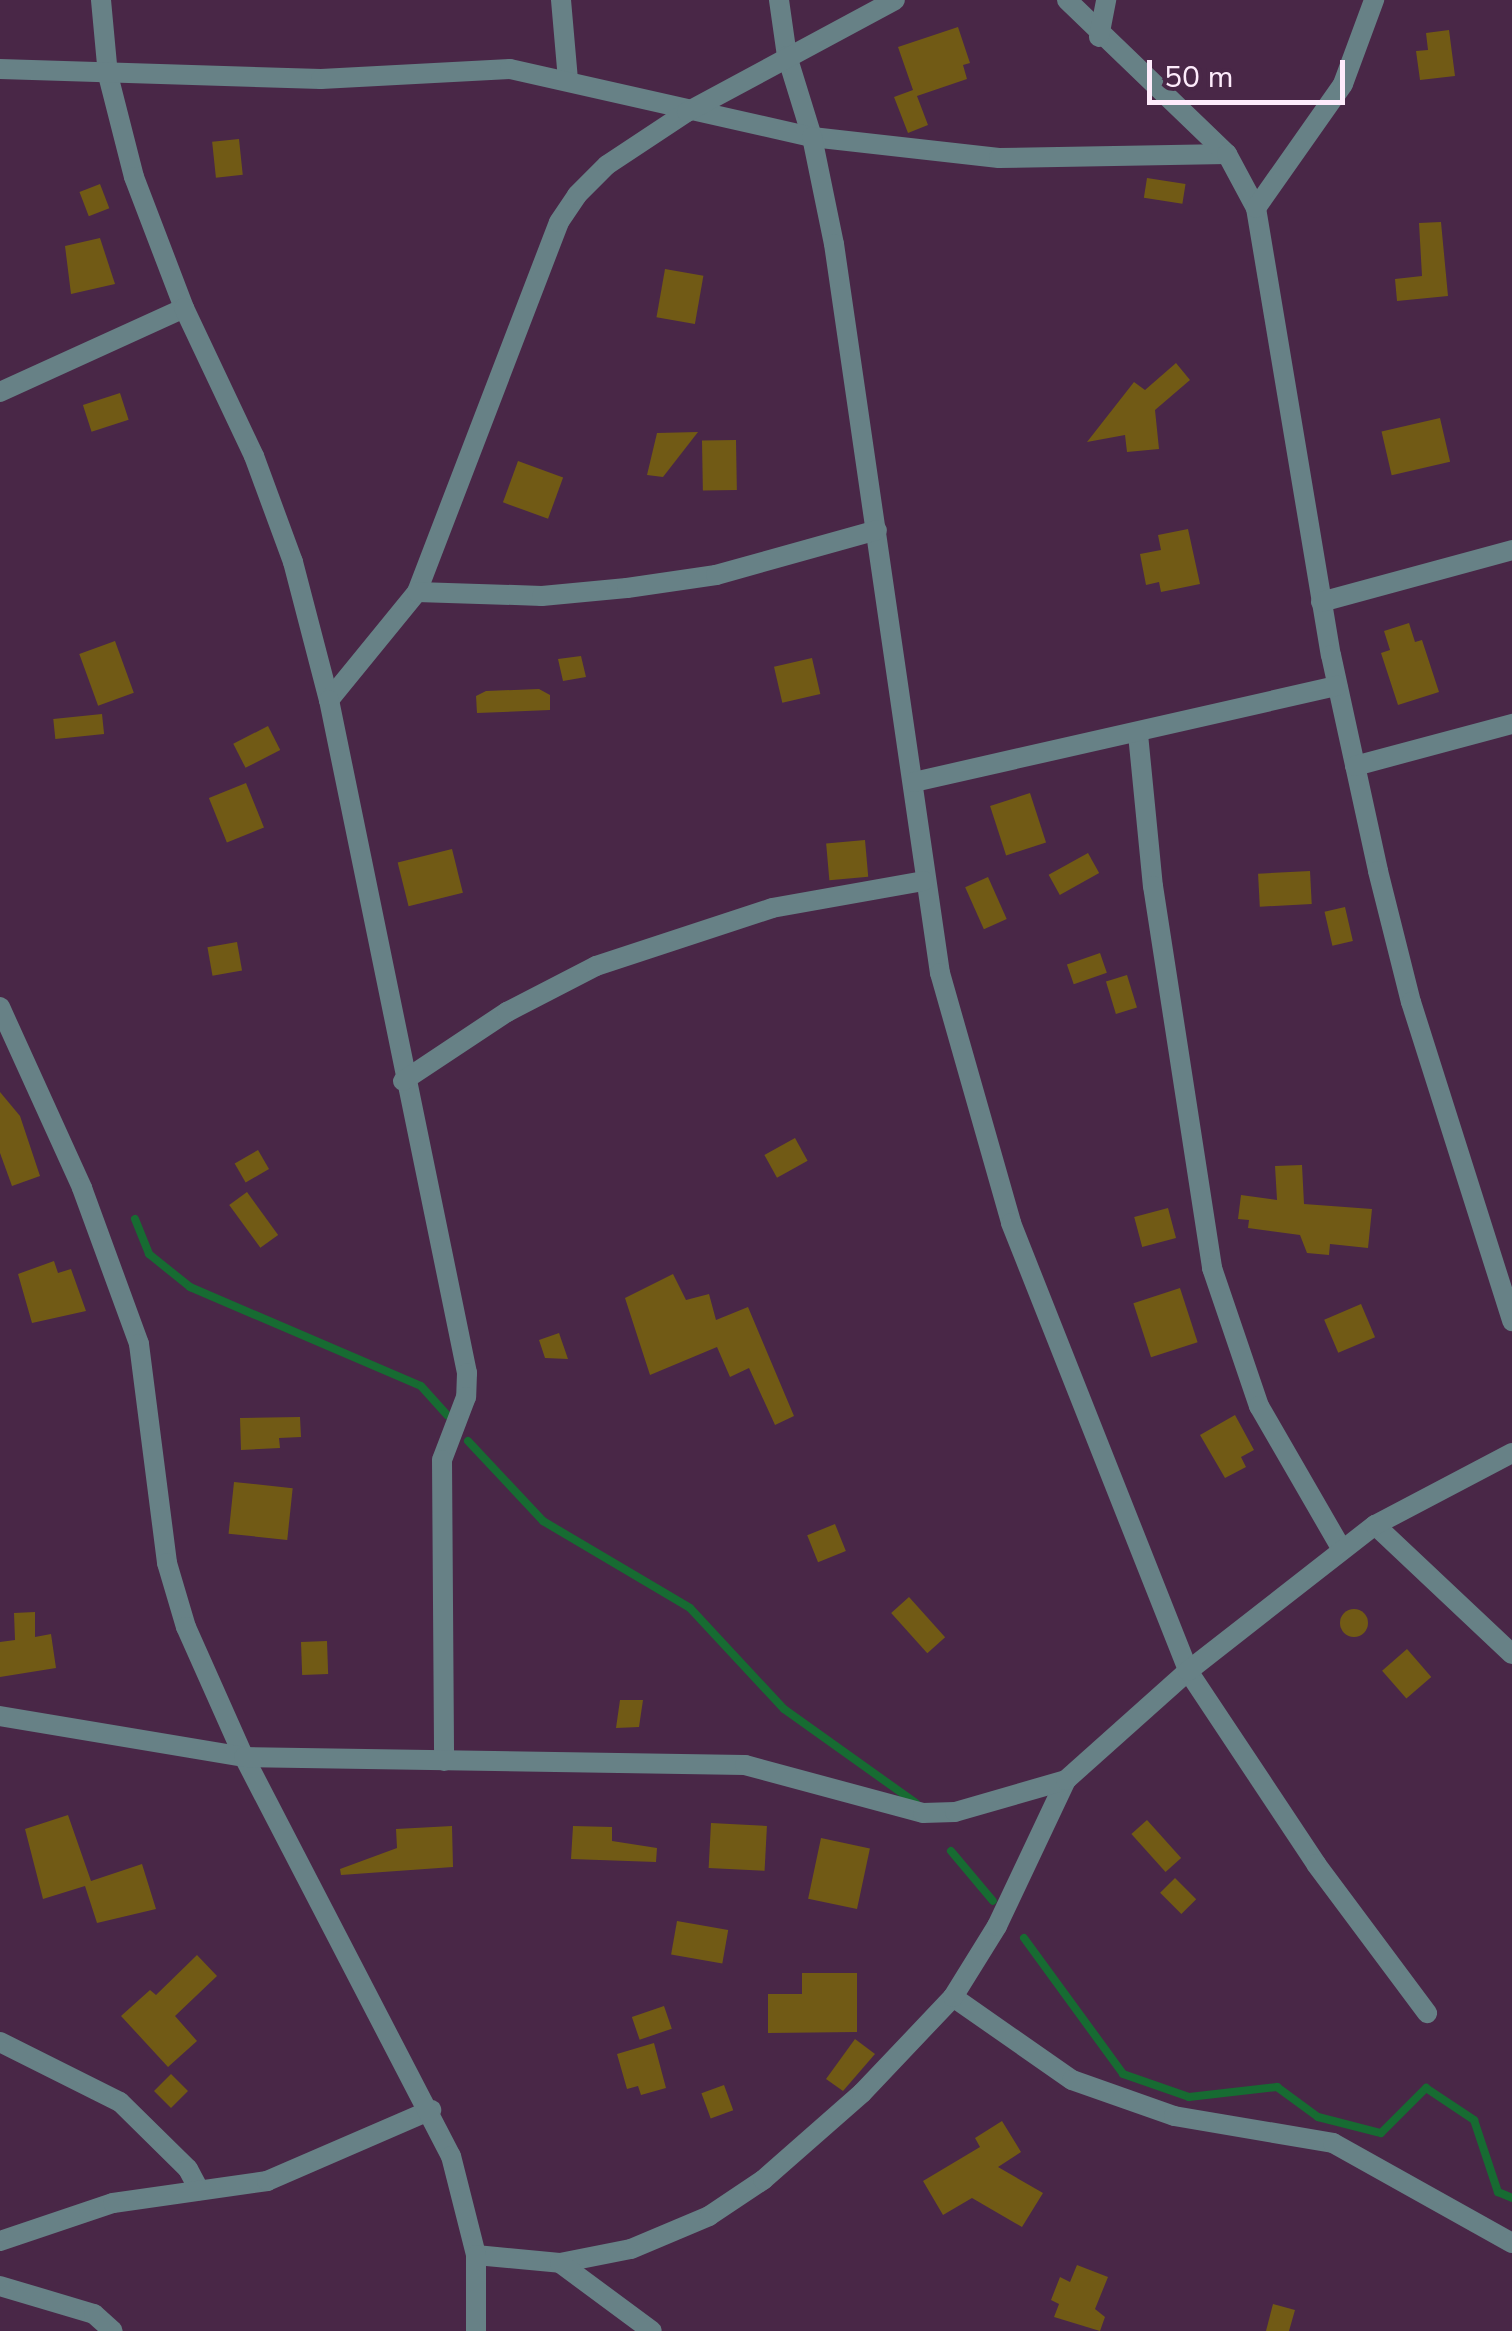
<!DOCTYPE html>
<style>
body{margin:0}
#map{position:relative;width:1512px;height:2331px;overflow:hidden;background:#492747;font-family:"Nunito Sans",sans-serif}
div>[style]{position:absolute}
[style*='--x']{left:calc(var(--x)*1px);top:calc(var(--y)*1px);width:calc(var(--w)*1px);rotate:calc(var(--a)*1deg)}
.stream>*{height:8px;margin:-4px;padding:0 4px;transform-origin:4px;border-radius:4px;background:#176b32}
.building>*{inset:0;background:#715a15;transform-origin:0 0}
.round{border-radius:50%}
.minor>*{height:20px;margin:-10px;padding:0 10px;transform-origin:10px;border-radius:10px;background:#678186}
.tertiary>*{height:20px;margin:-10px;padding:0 10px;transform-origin:10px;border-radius:10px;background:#678186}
span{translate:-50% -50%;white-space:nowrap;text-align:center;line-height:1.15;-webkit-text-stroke:9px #492747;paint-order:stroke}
.scale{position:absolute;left:1147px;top:60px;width:198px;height:45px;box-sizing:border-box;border:5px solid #fdebfb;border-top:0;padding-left:12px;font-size:30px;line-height:35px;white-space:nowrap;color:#fdebfb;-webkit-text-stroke:8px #492747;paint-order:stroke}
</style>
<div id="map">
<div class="stream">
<div style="--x:135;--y:1219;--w:38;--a:68"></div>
<div style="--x:149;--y:1254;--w:53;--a:38.8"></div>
<div style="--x:190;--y:1287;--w:251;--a:23.2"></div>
<div style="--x:421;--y:1386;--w:39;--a:48"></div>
<div style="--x:468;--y:1441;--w:110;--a:46.8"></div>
<div style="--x:543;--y:1521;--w:171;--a:30.6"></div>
<div style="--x:690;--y:1608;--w:138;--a:47.1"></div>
<div style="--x:784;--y:1709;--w:162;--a:35.5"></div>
<div style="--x:951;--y:1851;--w:65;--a:50"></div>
<div style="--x:1024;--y:1938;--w:168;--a:53.9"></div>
<div style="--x:1123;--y:2074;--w:70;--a:19.2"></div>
<div style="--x:1189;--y:2097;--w:89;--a:-6.5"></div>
<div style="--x:1277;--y:2087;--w:51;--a:36.2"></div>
<div style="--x:1318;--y:2117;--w:65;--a:14.3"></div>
<div style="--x:1381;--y:2133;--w:64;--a:-45"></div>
<div style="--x:1426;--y:2088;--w:58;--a:33.7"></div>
<div style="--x:1474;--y:2120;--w:76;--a:71.6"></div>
<div style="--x:1498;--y:2192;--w:15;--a:23"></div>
</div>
<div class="building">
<div style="clip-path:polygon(958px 27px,970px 63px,963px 65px,967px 79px,917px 96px,928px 125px,908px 133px,894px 97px,913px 90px,898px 47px)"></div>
<div style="clip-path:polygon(1449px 30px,1455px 76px,1420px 80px,1416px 51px,1428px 50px,1426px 33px)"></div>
<div style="left:239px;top:139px;width:36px;height:27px;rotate:84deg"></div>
<div style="left:1147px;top:178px;width:39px;height:20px;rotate:9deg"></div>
<div style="left:100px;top:184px;width:26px;height:22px;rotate:69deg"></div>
<div style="clip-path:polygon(1441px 222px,1448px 296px,1397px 301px,1395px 279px,1422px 276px,1419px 223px)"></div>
<div style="clip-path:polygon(100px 238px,115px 284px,71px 294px,65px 246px)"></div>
<div style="left:665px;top:269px;width:39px;height:49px;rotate:10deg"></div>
<div style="clip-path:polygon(1176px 363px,1190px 380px,1155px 410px,1159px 449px,1127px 452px,1125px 435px,1087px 442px,1134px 382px,1145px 390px)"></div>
<div style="left:120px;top:393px;width:28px;height:39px;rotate:72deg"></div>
<div style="left:1440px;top:418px;width:45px;height:60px;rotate:77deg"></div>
<div style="clip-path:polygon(698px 432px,663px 477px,647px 475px,657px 433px)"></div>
<div style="left:736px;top:440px;width:50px;height:34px;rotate:89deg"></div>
<div style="left:518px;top:461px;width:48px;height:44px;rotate:20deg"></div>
<div style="clip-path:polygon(1188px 529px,1200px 584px,1161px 592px,1159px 582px,1146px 585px,1140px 554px,1161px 550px,1158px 535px)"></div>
<div style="clip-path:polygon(1409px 623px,1415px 642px,1422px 640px,1439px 692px,1398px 705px,1381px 653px,1390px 650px,1384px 631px)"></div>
<div style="left:115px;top:641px;width:55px;height:38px;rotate:70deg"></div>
<div style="clip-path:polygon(581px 656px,586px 677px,563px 681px,558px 659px)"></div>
<div style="left:812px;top:658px;width:37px;height:39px;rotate:77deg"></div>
<div style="clip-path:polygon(539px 689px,550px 695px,550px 710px,477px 713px,476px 696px,486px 691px)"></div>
<div style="left:102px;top:714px;width:20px;height:49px;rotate:84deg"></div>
<div style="left:268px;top:726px;width:27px;height:39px;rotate:63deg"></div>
<div style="left:246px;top:783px;width:48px;height:40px;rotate:68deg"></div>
<div style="left:1030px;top:793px;width:52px;height:42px;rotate:72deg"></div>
<div style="left:865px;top:840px;width:37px;height:39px;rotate:85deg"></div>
<div style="left:452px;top:849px;width:45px;height:56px;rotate:76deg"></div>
<div style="left:1088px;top:853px;width:23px;height:45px;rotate:61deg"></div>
<div style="left:1310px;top:871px;width:33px;height:52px;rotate:87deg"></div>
<div style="left:988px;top:877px;width:46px;height:25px;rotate:66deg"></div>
<div style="left:1345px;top:907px;width:35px;height:21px;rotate:77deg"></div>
<div style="left:237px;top:942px;width:29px;height:30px;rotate:80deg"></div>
<div style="left:1100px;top:953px;width:21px;height:35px;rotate:71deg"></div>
<div style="left:1127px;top:975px;width:34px;height:22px;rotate:73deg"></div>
<div style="clip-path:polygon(0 1092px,20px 1116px,40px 1176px,12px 1186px,0 1153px)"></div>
<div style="left:795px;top:1138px;width:26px;height:35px;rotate:61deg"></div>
<div style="left:258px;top:1150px;width:22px;height:27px;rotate:60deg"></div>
<div style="clip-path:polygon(1302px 1165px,1304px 1204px,1372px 1209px,1368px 1248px,1330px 1244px,1329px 1255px,1307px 1253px,1300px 1235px,1248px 1228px,1249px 1220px,1238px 1219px,1241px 1195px,1277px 1200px,1275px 1166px)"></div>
<div style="left:247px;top:1192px;width:53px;height:22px;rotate:54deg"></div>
<div style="left:1168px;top:1208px;width:31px;height:35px;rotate:75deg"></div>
<div style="clip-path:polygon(54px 1261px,58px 1273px,71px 1269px,86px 1311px,32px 1323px,18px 1274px)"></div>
<div style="clip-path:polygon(673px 1274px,686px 1300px,709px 1294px,716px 1320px,748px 1307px,794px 1416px,775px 1425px,749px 1368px,730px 1377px,717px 1347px,650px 1375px,625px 1298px)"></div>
<div style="left:1180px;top:1288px;width:57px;height:49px;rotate:72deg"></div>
<div style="left:1361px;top:1304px;width:36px;height:40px;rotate:67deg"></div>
<div style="clip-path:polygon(559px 1333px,568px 1359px,545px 1358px,539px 1340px)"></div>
<div style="clip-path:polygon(1235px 1415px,1254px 1450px,1241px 1457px,1246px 1467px,1225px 1478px,1200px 1435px)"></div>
<div style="clip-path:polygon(300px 1417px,301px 1437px,279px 1438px,280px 1448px,241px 1450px,240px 1418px)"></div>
<div style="left:234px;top:1482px;width:59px;height:52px;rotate:6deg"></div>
<div style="left:835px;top:1524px;width:29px;height:30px;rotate:68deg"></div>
<div style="left:909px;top:1597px;width:54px;height:24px;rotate:48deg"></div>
<div class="round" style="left:1340px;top:1609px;width:28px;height:28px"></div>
<div style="clip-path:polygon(35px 1612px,35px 1637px,51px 1634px,56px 1668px,0 1677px,0 1642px,15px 1640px,14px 1613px)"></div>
<div style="left:327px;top:1641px;width:33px;height:26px;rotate:88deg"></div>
<div style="left:1407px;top:1649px;width:37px;height:33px;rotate:49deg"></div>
<div style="clip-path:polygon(620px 1700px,643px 1700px,639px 1727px,616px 1728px)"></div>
<div style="clip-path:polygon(68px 1815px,91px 1881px,142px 1864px,156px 1909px,97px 1923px,85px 1886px,43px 1899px,25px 1829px)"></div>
<div style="left:1147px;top:1820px;width:51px;height:21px;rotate:48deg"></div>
<div style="left:711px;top:1823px;width:56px;height:45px;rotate:3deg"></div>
<div style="clip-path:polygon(452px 1826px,453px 1867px,341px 1875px,340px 1869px,397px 1848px,396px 1829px)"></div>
<div style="clip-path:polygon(573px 1826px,612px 1827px,612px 1841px,657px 1848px,656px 1862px,571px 1859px)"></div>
<div style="left:821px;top:1838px;width:50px;height:62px;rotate:12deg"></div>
<div style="left:1175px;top:1878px;width:30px;height:21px;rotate:45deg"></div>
<div style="left:677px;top:1921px;width:52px;height:34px;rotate:10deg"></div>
<div style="clip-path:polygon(197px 1955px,217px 1976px,175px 2016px,197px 2041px,168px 2067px,121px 2016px,150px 1990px,156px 1995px)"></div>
<div style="clip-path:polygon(802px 1973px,857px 1973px,857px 2032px,768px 2033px,768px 1994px,802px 1994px)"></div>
<div style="left:664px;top:2006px;width:24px;height:34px;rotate:71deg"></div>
<div style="clip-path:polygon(855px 2039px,875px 2054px,843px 2091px,826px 2079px)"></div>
<div style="clip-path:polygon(654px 2043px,666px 2088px,641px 2095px,638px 2086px,627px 2089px,617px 2054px)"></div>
<div style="left:171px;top:2074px;width:24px;height:24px;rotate:45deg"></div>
<div style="left:724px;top:2085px;width:27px;height:24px;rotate:70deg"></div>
<div style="clip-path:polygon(1002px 2121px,1021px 2152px,998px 2167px,1043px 2193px,1022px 2227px,972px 2198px,943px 2215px,923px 2181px,980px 2147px,975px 2138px)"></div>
<div style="clip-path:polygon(1077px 2265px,1108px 2277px,1095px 2309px,1105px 2317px,1100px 2331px,1054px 2317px,1059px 2304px,1051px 2300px,1060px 2277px,1070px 2282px)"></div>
<div style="clip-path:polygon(1273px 2304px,1295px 2310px,1289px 2331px,1266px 2331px)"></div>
</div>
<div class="minor">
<div style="--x:101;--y:0;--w:75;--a:84.7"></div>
<div style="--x:108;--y:75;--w:105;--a:75.7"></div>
<div style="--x:134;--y:177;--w:140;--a:69.1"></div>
<div style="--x:561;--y:0;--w:80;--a:85"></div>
<div style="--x:779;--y:0;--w:57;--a:81.9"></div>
<div style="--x:787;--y:56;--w:85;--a:72.8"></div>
<div style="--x:812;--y:137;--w:188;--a:6.4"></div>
<div style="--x:999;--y:158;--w:228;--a:-1"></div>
<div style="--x:1067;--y:0;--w:222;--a:43.9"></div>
<div style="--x:1227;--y:154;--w:61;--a:61.8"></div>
<div style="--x:1256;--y:208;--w:453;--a:80.5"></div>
<div style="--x:1331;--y:655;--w:221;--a:77.7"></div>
<div style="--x:1378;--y:871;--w:135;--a:75.9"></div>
<div style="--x:1411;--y:1002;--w:335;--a:72.4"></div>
<div style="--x:1099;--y:37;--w:38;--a:-79"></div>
<div style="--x:0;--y:69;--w:321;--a:1.8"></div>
<div style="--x:321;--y:79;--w:189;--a:-3"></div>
<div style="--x:510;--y:69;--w:310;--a:12.7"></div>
<div style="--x:812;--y:137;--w:109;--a:78.4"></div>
<div style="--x:834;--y:244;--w:737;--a:81.73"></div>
<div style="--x:940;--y:973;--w:260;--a:74.1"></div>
<div style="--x:1011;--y:1223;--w:482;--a:68.4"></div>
<div style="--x:1188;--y:1671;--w:232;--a:56.4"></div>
<div style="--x:1316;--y:1864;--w:186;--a:53.3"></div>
<div style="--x:1256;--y:208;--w:151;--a:-54.9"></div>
<div style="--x:1343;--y:84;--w:90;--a:-69.7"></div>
<div style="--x:0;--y:392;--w:202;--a:-24.5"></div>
<div style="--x:184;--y:308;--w:164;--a:64.7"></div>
<div style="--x:254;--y:456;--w:113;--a:69.8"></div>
<div style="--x:293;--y:562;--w:143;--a:75.4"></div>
<div style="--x:329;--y:700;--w:139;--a:-50.8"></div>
<div style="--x:417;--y:592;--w:396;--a:-69"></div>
<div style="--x:559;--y:222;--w:32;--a:-56"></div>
<div style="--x:577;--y:195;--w:42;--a:-45"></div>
<div style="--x:607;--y:165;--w:96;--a:-33.5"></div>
<div style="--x:687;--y:112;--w:236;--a:-28.3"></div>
<div style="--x:417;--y:592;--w:125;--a:1.8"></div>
<div style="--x:542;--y:596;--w:85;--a:-5.4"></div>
<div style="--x:627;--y:588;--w:90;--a:-8.3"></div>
<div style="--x:716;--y:575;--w:167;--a:-15.6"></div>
<div style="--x:1321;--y:602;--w:198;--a:-15.2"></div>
<div style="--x:329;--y:700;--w:687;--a:78.41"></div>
<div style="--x:467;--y:1373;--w:24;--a:92"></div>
<div style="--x:466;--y:1397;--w:67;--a:110.9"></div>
<div style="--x:442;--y:1460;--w:301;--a:89.6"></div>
<div style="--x:1138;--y:734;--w:153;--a:84.4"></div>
<div style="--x:1153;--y:886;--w:387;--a:81.2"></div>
<div style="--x:1212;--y:1268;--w:146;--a:71.2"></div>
<div style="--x:1259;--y:1406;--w:166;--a:60"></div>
<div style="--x:1355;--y:766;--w:163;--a:-15"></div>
<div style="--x:914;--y:782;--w:434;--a:-12.8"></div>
<div style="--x:403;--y:1081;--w:125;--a:-33.6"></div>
<div style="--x:507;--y:1012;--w:100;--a:-27.3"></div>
<div style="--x:596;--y:966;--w:185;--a:-18.2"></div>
<div style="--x:772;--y:908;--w:154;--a:-10.1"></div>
<div style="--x:1375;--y:1525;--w:188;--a:43.3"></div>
<div style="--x:953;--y:1997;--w:145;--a:34.9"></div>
<div style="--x:1072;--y:2080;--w:108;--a:19.4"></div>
<div style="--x:1174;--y:2116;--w:161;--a:9.6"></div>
<div style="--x:1333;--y:2143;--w:205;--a:29.2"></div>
<div style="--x:0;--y:2042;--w:134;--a:26.6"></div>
<div style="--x:120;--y:2102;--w:95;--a:44.6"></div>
<div style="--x:188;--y:2169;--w:24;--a:62"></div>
<div style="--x:0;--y:2241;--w:119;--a:-18.6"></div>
<div style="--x:113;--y:2203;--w:156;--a:-8.1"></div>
<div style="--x:267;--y:2181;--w:179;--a:-23.4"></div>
<div style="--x:476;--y:2255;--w:84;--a:5.4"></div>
<div style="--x:560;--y:2263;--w:72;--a:-11.2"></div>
<div style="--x:631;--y:2249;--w:85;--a:-22.9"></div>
<div style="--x:709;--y:2216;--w:65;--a:-33.7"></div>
<div style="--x:763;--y:2180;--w:132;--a:-41.3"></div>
<div style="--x:862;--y:2093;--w:132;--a:-46.5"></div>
<div style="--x:953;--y:1997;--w:84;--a:-58.2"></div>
<div style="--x:997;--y:1926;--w:161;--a:-64.7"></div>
<div style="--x:560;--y:2263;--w:114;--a:36.5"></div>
<div style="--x:0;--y:2286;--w:98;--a:16.6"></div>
<div style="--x:94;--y:2314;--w:25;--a:42"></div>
</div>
<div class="tertiary">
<div style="--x:0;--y:1007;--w:199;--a:65.6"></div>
<div style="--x:82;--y:1188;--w:166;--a:69.9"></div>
<div style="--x:139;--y:1344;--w:221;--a:82.7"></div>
<div style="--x:167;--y:1563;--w:67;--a:73.5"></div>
<div style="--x:186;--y:1627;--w:142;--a:66"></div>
<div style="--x:244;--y:1757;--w:449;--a:62.6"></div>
<div style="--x:451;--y:2156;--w:102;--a:75.8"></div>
<div style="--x:476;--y:2255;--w:76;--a:90"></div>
<div style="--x:0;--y:1716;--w:247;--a:9.5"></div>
<div style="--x:244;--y:1757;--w:501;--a:0.91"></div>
<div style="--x:745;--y:1765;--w:184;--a:15.1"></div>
<div style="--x:923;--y:1813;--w:32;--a:-2"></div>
<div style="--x:955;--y:1812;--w:116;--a:-16.1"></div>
<div style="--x:1066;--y:1780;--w:164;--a:-41.8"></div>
<div style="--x:1188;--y:1671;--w:237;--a:-38"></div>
<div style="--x:1375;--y:1525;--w:155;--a:-27.7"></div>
</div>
<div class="scale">50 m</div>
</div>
